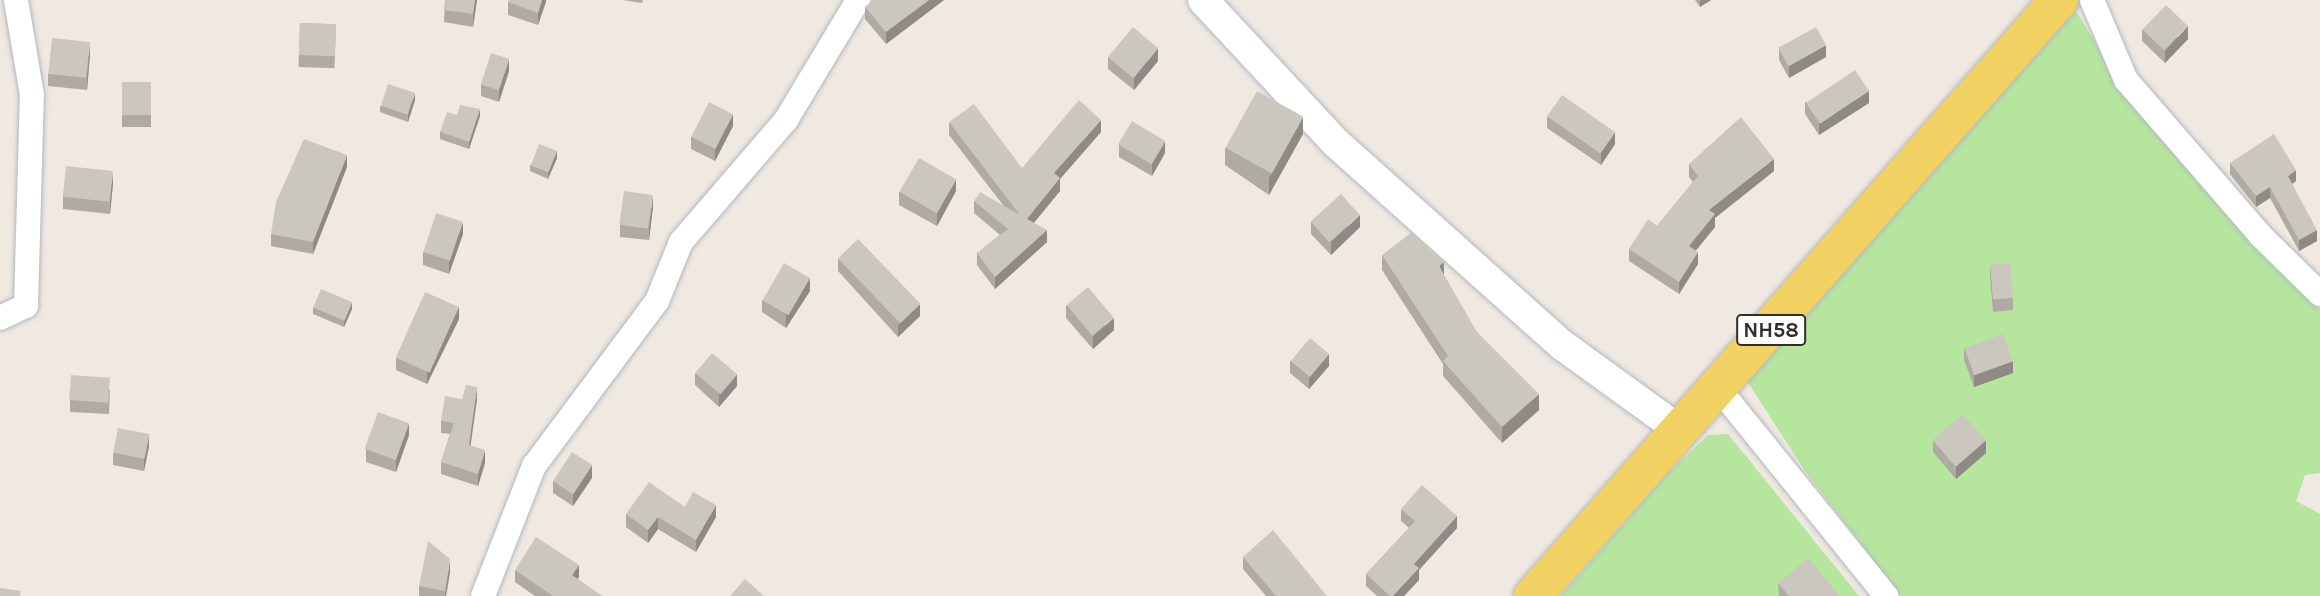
<!DOCTYPE html>
<style>
body{margin:0}
#map{position:relative;width:2320px;height:596px;overflow:hidden;background:#efe9e1;font-family:Karla,sans-serif}
div>[style]{position:absolute}
[style*='--x']{left:calc(var(--x)*1px);top:calc(var(--y)*1px);width:calc(var(--w)*1px);rotate:calc(var(--a)*1deg)}
.green>*{inset:0;background:#b6e59e}
.roads{filter:drop-shadow(0 0 2px #b4b7c1) drop-shadow(0 0 2px #b4b7c1)}
.minor>*{height:24px;margin:-12px;padding:0 12px;transform-origin:12px;border-radius:12px;background:#fff}
.tertiary>*{height:30px;margin:-15px;padding:0 15px;transform-origin:15px;border-radius:15px;background:#fff}
.primary>*{height:38px;margin:-19px;padding:0 19px;transform-origin:19px;border-radius:19px;background:#f2d163}
.wall>*{inset:0;background:#afaba4;transform-origin:0 0}
.shaded-wall>*{inset:0;background:#8e8b86}
.building>*{inset:0;background:#cbc7bf;transform-origin:0 0}
span{translate:-50% -50%;white-space:nowrap;text-align:center;line-height:1.15;-webkit-text-stroke:6px #fff;paint-order:stroke}
.shield-label span{padding:2px 5px;background:#fff;border:2px solid;border-radius:5px;-webkit-text-stroke-width:0}
.shield-label{font-size:21px;color:#2e2e2e;font-weight:700}
</style>
<div id="map">
<div class="green">
<div style="clip-path:polygon(2074px 8px,2102px 53px,2251px 237px,2320px 310px,2320px 473px,2305px 475px,2296px 501px,2320px 514px,2320px 596px,1901px 596px,1805px 471px,1747px 381px)"></div>
<div style="clip-path:polygon(1728px 434px,1859px 596px,1561px 596px,1666px 475px,1708px 435px)"></div>
</div>
<div class="roads">
<div class="minor">
<div style="--x:2092;--y:0;--w:87;--a:67"></div>
<div style="--x:2126;--y:80;--w:206;--a:49.1"></div>
<div style="--x:2261;--y:236;--w:83;--a:44.5"></div>
<div style="--x:0;--y:318;--w:29;--a:-25"></div>
<div style="--x:26;--y:306;--w:211;--a:-88.4"></div>
<div style="--x:32;--y:95;--w:96;--a:-99.6"></div>
<div style="--x:1720;--y:390;--w:265;--a:51.1"></div>
<div style="--x:483;--y:596;--w:140;--a:-68.6"></div>
<div style="--x:534;--y:466;--w:206;--a:-53.3"></div>
<div style="--x:657;--y:301;--w:64;--a:-67.9"></div>
<div style="--x:681;--y:242;--w:161;--a:-49.3"></div>
<div style="--x:786;--y:120;--w:140;--a:-59"></div>
</div>
<div class="tertiary">
<div style="--x:1203;--y:0;--w:195;--a:47.1"></div>
<div style="--x:1336;--y:143;--w:303;--a:41.8"></div>
<div style="--x:1562;--y:345;--w:143;--a:35.9"></div>
</div>
<div class="primary">
<div style="--x:1533;--y:596;--w:795;--a:-48.57"></div>
</div>
</div>
<div class="wall">
<div style="clip-path:polygon(445px 0,477px 0,473px 27px,444px 22px)"></div>
<div style="clip-path:polygon(546px 0,538px 25px,508px 15px,508px 2px)"></div>
<div style="clip-path:polygon(622px 0,643px 0,642px 3px)"></div>
<div style="clip-path:polygon(873px 0,944px 0,886px 44px,865px 19px,865px 7px)"></div>
<div style="clip-path:polygon(1695px 0,1711px 0,1700px 7px)"></div>
<div style="left:300px;top:23px;width:36px;height:44px;rotate:2deg"></div>
<div style="clip-path:polygon(2142px 29px,2188px 39px,2165px 63px,2142px 41px)"></div>
<div style="clip-path:polygon(1779px 48px,1826px 57px,1789px 78px,1779px 60px)"></div>
<div style="clip-path:polygon(90px 54px,87px 90px,48px 86px,48px 74px)"></div>
<div style="clip-path:polygon(1108px 57px,1158px 61px,1134px 90px,1108px 69px)"></div>
<div style="clip-path:polygon(509px 71px,499px 102px,481px 96px,481px 84px)"></div>
<div style="left:122px;top:82px;width:29px;height:45px"></div>
<div style="clip-path:polygon(415px 100px,408px 122px,380px 112px,380px 106px)"></div>
<div style="clip-path:polygon(1805px 102px,1869px 103px,1819px 135px,1805px 114px)"></div>
<div style="clip-path:polygon(457px 115px,480px 116px,469px 149px,440px 139px,440px 132px)"></div>
<div style="clip-path:polygon(1547px 116px,1615px 144px,1601px 165px,1547px 128px)"></div>
<div style="clip-path:polygon(949px 122px,1022px 168px,1101px 132px,1060px 179px,1060px 191px,1034px 223px,1047px 242px,995px 289px,977px 265px,977px 253px,1000px 235px,974px 213px,974px 201px,1003px 205px,949px 135px)"></div>
<div style="clip-path:polygon(733px 126px,715px 161px,691px 149px,691px 137px)"></div>
<div style="clip-path:polygon(1303px 134px,1269px 195px,1225px 165px,1225px 148px)"></div>
<div style="clip-path:polygon(1119px 145px,1165px 153px,1152px 176px,1119px 157px)"></div>
<div style="clip-path:polygon(557px 158px,548px 179px,530px 171px,530px 165px)"></div>
<div style="clip-path:polygon(2230px 163px,2296px 181px,2292px 184px,2317px 241px,2299px 251px,2270px 198px,2256px 207px,2230px 174px)"></div>
<div style="clip-path:polygon(1689px 164px,1774px 171px,1715px 218px,1715px 227px,1696px 250px,1698px 264px,1679px 294px,1629px 261px,1629px 249px,1657px 226px,1693px 182px,1689px 177px)"></div>
<div style="clip-path:polygon(347px 167px,313px 254px,271px 246px,271px 234px)"></div>
<div style="clip-path:polygon(113px 183px,110px 214px,63px 209px,63px 197px)"></div>
<div style="clip-path:polygon(956px 191px,937px 226px,899px 205px,899px 192px)"></div>
<div style="clip-path:polygon(653px 207px,649px 240px,620px 237px,620px 225px)"></div>
<div style="clip-path:polygon(1311px 222px,1360px 227px,1331px 255px,1311px 234px)"></div>
<div style="clip-path:polygon(463px 234px,449px 274px,423px 265px,423px 252px)"></div>
<div style="clip-path:polygon(1382px 255px,1444px 275px,1476px 331px,1539px 410px,1502px 443px,1443px 376px,1443px 364px,1382px 270px)"></div>
<div style="clip-path:polygon(838px 259px,920px 316px,898px 337px,838px 271px)"></div>
<div style="clip-path:polygon(1990px 265px,2013px 298px,2013px 310px,1993px 312px,1990px 277px)"></div>
<div style="clip-path:polygon(810px 291px,786px 328px,762px 312px,762px 300px)"></div>
<div style="clip-path:polygon(1066px 305px,1114px 330px,1093px 349px,1066px 318px)"></div>
<div style="clip-path:polygon(313px 307px,352px 309px,344px 327px,313px 314px)"></div>
<div style="clip-path:polygon(459px 319px,427px 384px,396px 370px,396px 358px)"></div>
<div style="clip-path:polygon(1964px 348px,2013px 373px,1974px 387px,1964px 360px)"></div>
<div style="clip-path:polygon(1290px 361px,1329px 366px,1309px 389px,1290px 373px)"></div>
<div style="clip-path:polygon(695px 373px,737px 386px,719px 407px,695px 385px)"></div>
<div style="clip-path:polygon(110px 390px,109px 414px,70px 412px,70px 400px)"></div>
<div style="clip-path:polygon(462px 399px,477px 399px,470px 445px,485px 463px,478px 486px,441px 474px,441px 462px,450px 434px,441px 433px,441px 421px)"></div>
<div style="clip-path:polygon(409px 435px,396px 472px,366px 462px,366px 449px)"></div>
<div style="clip-path:polygon(1933px 440px,1986px 453px,1956px 479px,1933px 452px)"></div>
<div style="clip-path:polygon(149px 446px,144px 471px,113px 465px,113px 453px)"></div>
<div style="clip-path:polygon(592px 478px,573px 506px,553px 493px,553px 481px)"></div>
<div style="clip-path:polygon(1401px 509px,1457px 528px,1419px 570px,1419px 580px,1404px 596px,1377px 596px,1366px 586px,1366px 574px,1409px 528px,1401px 521px)"></div>
<div style="clip-path:polygon(626px 514px,716px 517px,696px 552px,658px 529px,648px 543px,626px 527px)"></div>
<div style="clip-path:polygon(1243px 557px,1327px 596px,1266px 596px,1243px 569px)"></div>
<div style="clip-path:polygon(515px 570px,579px 577px,577px 579px,602px 596px,535px 596px,515px 582px)"></div>
<div style="clip-path:polygon(450px 572px,446px 596px,419px 596px,419px 586px)"></div>
<div style="clip-path:polygon(1778px 583px,1840px 596px,1779px 596px)"></div>
</div>
<div class="shaded-wall">
<div style="clip-path:polygon(475px 0,477px 0,473px 27px,473px 14px)"></div>
<div style="clip-path:polygon(542px 0,546px 0,546px 2px,538px 25px,538px 13px)"></div>
<div style="clip-path:polygon(929px 0,944px 0,886px 44px,886px 32px)"></div>
<div style="clip-path:polygon(1702px 0,1711px 0,1700px 7px,1700px 1px)"></div>
<div style="clip-path:polygon(2188px 26px,2188px 39px,2165px 63px,2165px 51px)"></div>
<div style="clip-path:polygon(90px 42px,90px 54px,87px 90px,87px 78px)"></div>
<div style="clip-path:polygon(1826px 45px,1826px 57px,1789px 78px,1789px 66px)"></div>
<div style="clip-path:polygon(1158px 48px,1158px 61px,1134px 90px,1134px 78px)"></div>
<div style="clip-path:polygon(509px 59px,509px 71px,499px 102px,499px 90px)"></div>
<div style="clip-path:polygon(1869px 91px,1869px 103px,1819px 135px,1819px 123px)"></div>
<div style="clip-path:polygon(415px 93px,415px 100px,408px 122px,408px 115px)"></div>
<div style="clip-path:polygon(480px 109px,480px 116px,469px 149px,469px 142px)"></div>
<div style="clip-path:polygon(733px 114px,733px 126px,715px 161px,715px 149px)"></div>
<div style="clip-path:polygon(1303px 117px,1303px 134px,1269px 195px,1269px 178px)"></div>
<div style="clip-path:polygon(1101px 120px,1101px 132px,1060px 179px,1060px 191px,1027px 231px,1027px 219px,1054px 173px)"></div>
<div style="clip-path:polygon(1615px 132px,1615px 144px,1601px 165px,1601px 153px)"></div>
<div style="clip-path:polygon(1165px 141px,1165px 153px,1152px 176px,1152px 164px)"></div>
<div style="clip-path:polygon(557px 151px,557px 158px,548px 179px,548px 172px)"></div>
<div style="clip-path:polygon(347px 155px,347px 167px,313px 254px,313px 242px)"></div>
<div style="clip-path:polygon(1774px 159px,1774px 171px,1715px 218px,1715px 227px,1689px 259px,1689px 246px,1709px 210px)"></div>
<div style="clip-path:polygon(2296px 170px,2296px 181px,2288px 187px,2288px 176px)"></div>
<div style="clip-path:polygon(113px 171px,113px 183px,110px 214px,110px 202px)"></div>
<div style="clip-path:polygon(956px 179px,956px 191px,937px 226px,937px 214px)"></div>
<div style="clip-path:polygon(2270px 187px,2270px 198px,2256px 207px,2256px 196px)"></div>
<div style="clip-path:polygon(653px 195px,653px 207px,649px 240px,649px 228px)"></div>
<div style="clip-path:polygon(1360px 215px,1360px 227px,1331px 255px,1331px 242px)"></div>
<div style="clip-path:polygon(463px 222px,463px 234px,449px 274px,449px 261px)"></div>
<div style="clip-path:polygon(1047px 230px,1047px 242px,995px 289px,995px 277px)"></div>
<div style="clip-path:polygon(2317px 230px,2317px 241px,2299px 251px,2299px 240px)"></div>
<div style="clip-path:polygon(1698px 252px,1698px 264px,1679px 294px,1679px 282px)"></div>
<div style="clip-path:polygon(1444px 262px,1444px 277px,1439px 266px)"></div>
<div style="clip-path:polygon(810px 278px,810px 291px,786px 328px,786px 315px)"></div>
<div style="clip-path:polygon(352px 302px,352px 309px,344px 327px,344px 321px)"></div>
<div style="clip-path:polygon(920px 304px,920px 316px,898px 337px,898px 325px)"></div>
<div style="clip-path:polygon(459px 307px,459px 319px,427px 384px,427px 372px)"></div>
<div style="clip-path:polygon(1114px 318px,1114px 330px,1093px 349px,1093px 336px)"></div>
<div style="clip-path:polygon(1329px 354px,1329px 366px,1309px 389px,1309px 377px)"></div>
<div style="clip-path:polygon(2013px 361px,2013px 373px,1974px 387px,1974px 375px)"></div>
<div style="clip-path:polygon(737px 374px,737px 386px,719px 407px,719px 394px)"></div>
<div style="clip-path:polygon(477px 387px,477px 399px,469px 457px,469px 445px)"></div>
<div style="clip-path:polygon(1539px 394px,1539px 410px,1502px 443px,1502px 427px)"></div>
<div style="clip-path:polygon(409px 423px,409px 435px,396px 472px,396px 460px)"></div>
<div style="clip-path:polygon(149px 434px,149px 446px,144px 471px,144px 459px)"></div>
<div style="clip-path:polygon(1986px 440px,1986px 453px,1956px 479px,1956px 466px)"></div>
<div style="clip-path:polygon(485px 450px,485px 463px,478px 486px,478px 474px)"></div>
<div style="clip-path:polygon(592px 465px,592px 478px,573px 506px,573px 494px)"></div>
<div style="clip-path:polygon(716px 505px,716px 517px,696px 552px,696px 540px)"></div>
<div style="clip-path:polygon(1457px 516px,1457px 528px,1419px 570px,1419px 580px,1404px 596px,1393px 596px,1414px 564px)"></div>
<div style="clip-path:polygon(658px 517px,658px 529px,648px 543px,648px 530px)"></div>
<div style="clip-path:polygon(450px 559px,450px 572px,446px 596px,445px 596px)"></div>
<div style="clip-path:polygon(579px 565px,579px 577px,572px 587px,572px 575px)"></div>
</div>
<div class="building">
<div style="clip-path:polygon(445px 0,475px 0,473px 14px,444px 10px)"></div>
<div style="clip-path:polygon(509px 0,542px 0,538px 13px,508px 2px)"></div>
<div style="clip-path:polygon(873px 0,929px 0,886px 32px,865px 7px)"></div>
<div style="left:2166px;top:5px;width:30px;height:34px;rotate:44deg"></div>
<div style="left:300px;top:23px;width:36px;height:32px;rotate:2deg"></div>
<div style="left:1133px;top:27px;width:33px;height:39px;rotate:40deg"></div>
<div style="left:1816px;top:27px;width:21px;height:43px;rotate:61deg"></div>
<div style="left:52px;top:38px;width:38px;height:36px;rotate:6deg"></div>
<div style="left:491px;top:53px;width:19px;height:33px;rotate:18deg"></div>
<div style="left:1855px;top:70px;width:25px;height:59px;rotate:56deg"></div>
<div style="left:122px;top:82px;width:29px;height:33px"></div>
<div style="left:388px;top:84px;width:28px;height:23px;rotate:18deg"></div>
<div style="left:1257px;top:91px;width:53px;height:65px;rotate:29deg"></div>
<div style="left:1562px;top:95px;width:65px;height:26px;rotate:35deg"></div>
<div style="clip-path:polygon(1079px 100px,1101px 120px,1054px 173px,1060px 178px,1027px 219px,1047px 230px,995px 277px,977px 253px,1008px 229px,974px 201px,980px 192px,1020px 215px,949px 122px,974px 104px,1022px 168px)"></div>
<div style="left:709px;top:102px;width:27px;height:39px;rotate:27deg"></div>
<div style="clip-path:polygon(460px 105px,480px 109px,469px 142px,440px 132px,447px 112px,457px 115px)"></div>
<div style="clip-path:polygon(1741px 117px,1774px 159px,1709px 210px,1715px 214px,1689px 246px,1698px 252px,1679px 282px,1629px 249px,1648px 219px,1657px 226px,1698px 176px,1689px 164px)"></div>
<div style="left:1132px;top:121px;width:39px;height:27px;rotate:31deg"></div>
<div style="clip-path:polygon(2274px 134px,2296px 170px,2288px 176px,2317px 230px,2299px 240px,2270px 187px,2256px 196px,2230px 163px)"></div>
<div style="clip-path:polygon(304px 139px,347px 155px,313px 242px,271px 234px,276px 202px)"></div>
<div style="left:539px;top:144px;width:19px;height:23px;rotate:21deg"></div>
<div style="left:919px;top:158px;width:43px;height:39px;rotate:30deg"></div>
<div style="left:66px;top:166px;width:47px;height:31px;rotate:6deg"></div>
<div style="left:624px;top:191px;width:29px;height:34px;rotate:8deg"></div>
<div style="left:1341px;top:194px;width:28px;height:41px;rotate:48deg"></div>
<div style="left:436px;top:213px;width:28px;height:41px;rotate:18deg"></div>
<div style="clip-path:polygon(1412px 232px,1444px 262px,1439px 266px,1476px 331px,1539px 394px,1502px 427px,1443px 361px,1448px 356px,1382px 255px)"></div>
<div style="left:858px;top:239px;width:90px;height:28px;rotate:46deg"></div>
<div style="left:784px;top:263px;width:30px;height:43px;rotate:30deg"></div>
<div style="left:2010px;top:263px;width:35px;height:20px;rotate:85deg"></div>
<div style="left:1088px;top:287px;width:40px;height:28px;rotate:50deg"></div>
<div style="left:321px;top:289px;width:34px;height:20px;rotate:23deg"></div>
<div style="left:425px;top:292px;width:37px;height:72px;rotate:24deg"></div>
<div style="left:2003px;top:334px;width:29px;height:41px;rotate:70deg"></div>
<div style="left:1310px;top:338px;width:25px;height:30px;rotate:40deg"></div>
<div style="left:712px;top:353px;width:33px;height:26px;rotate:40deg"></div>
<div style="left:71px;top:375px;width:39px;height:25px;rotate:4deg"></div>
<div style="clip-path:polygon(466px 385px,477px 387px,469px 445px,485px 450px,478px 474px,441px 462px,454px 423px,441px 421px,445px 396px,462px 399px)"></div>
<div style="left:378px;top:412px;width:33px;height:39px;rotate:20deg"></div>
<div style="left:1963px;top:414px;width:35px;height:40px;rotate:49deg"></div>
<div style="left:118px;top:428px;width:32px;height:25px;rotate:11deg"></div>
<div style="left:572px;top:452px;width:24px;height:35px;rotate:33deg"></div>
<div style="clip-path:polygon(649px 482px,685px 507px,693px 492px,716px 505px,696px 540px,658px 517px,648px 530px,626px 514px)"></div>
<div style="clip-path:polygon(1422px 485px,1457px 516px,1414px 564px,1419px 568px,1393px 596px,1390px 596px,1366px 574px,1415px 521px,1401px 509px)"></div>
<div style="clip-path:polygon(1273px 530px,1327px 596px,1276px 596px,1243px 557px)"></div>
<div style="clip-path:polygon(536px 537px,579px 565px,572px 575px,602px 596px,553px 596px,515px 570px)"></div>
<div style="clip-path:polygon(428px 541px,450px 559px,445px 591px,419px 586px)"></div>
<div style="clip-path:polygon(1808px 558px,1840px 596px,1789px 596px,1778px 583px)"></div>
<div style="clip-path:polygon(745px 579px,764px 596px,730px 596px)"></div>
<div style="clip-path:polygon(0 588px,21px 591px,20px 596px,0 596px)"></div>
</div>
<div class="shield-label">
<span style="left:1771px;top:330px">NH58</span>
</div>
</div>
